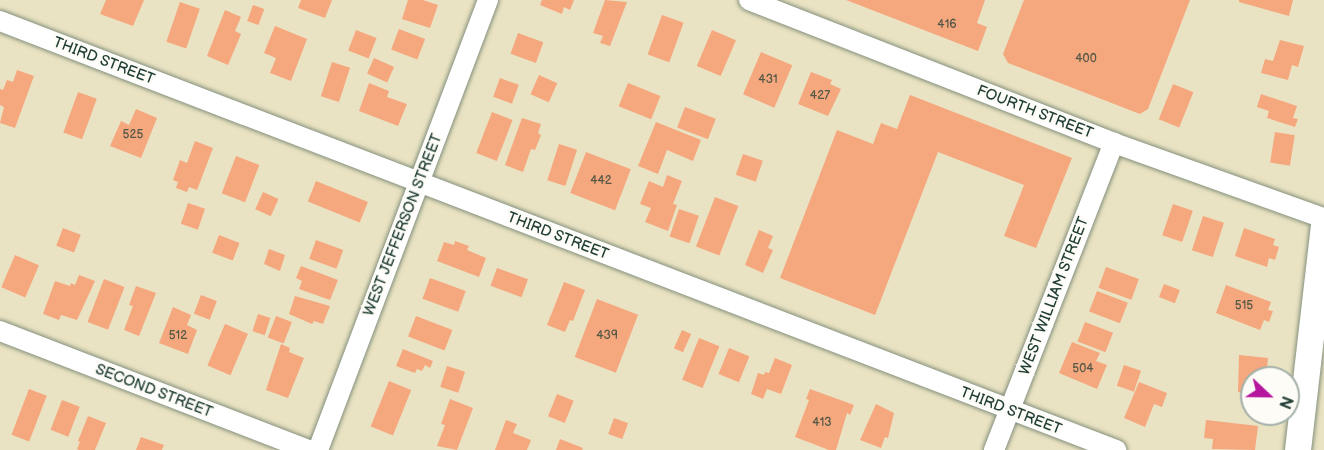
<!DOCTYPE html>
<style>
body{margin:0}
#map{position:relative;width:1324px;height:450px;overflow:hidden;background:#eae3c3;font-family:"Balsamiq Sans",sans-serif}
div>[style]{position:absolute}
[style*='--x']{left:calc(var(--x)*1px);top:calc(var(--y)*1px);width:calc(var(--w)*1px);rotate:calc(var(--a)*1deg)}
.building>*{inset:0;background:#f5a77e;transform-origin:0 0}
.roads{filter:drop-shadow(0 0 2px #84907c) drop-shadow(0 0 2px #84907c)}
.minor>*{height:20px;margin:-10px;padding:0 10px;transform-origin:10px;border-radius:10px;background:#fff}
.major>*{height:26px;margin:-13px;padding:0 13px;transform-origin:13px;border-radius:13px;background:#fff}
span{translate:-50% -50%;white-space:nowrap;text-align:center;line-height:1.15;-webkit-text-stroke:5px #fdfcf7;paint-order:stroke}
.number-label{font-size:12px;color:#545846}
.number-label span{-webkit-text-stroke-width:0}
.street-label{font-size:15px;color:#1f3d34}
.north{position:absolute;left:1240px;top:366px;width:60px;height:60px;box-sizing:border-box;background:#fdfcf7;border:2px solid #a4b0a9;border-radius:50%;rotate:112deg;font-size:16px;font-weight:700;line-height:24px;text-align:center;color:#1f3d34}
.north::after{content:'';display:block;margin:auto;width:21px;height:27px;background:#b5179e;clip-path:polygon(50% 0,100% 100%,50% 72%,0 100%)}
</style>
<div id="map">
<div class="building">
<div style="clip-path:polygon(106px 0,144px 0,133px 26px,100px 14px)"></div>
<div style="clip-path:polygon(301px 0,332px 0,325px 18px,298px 8px)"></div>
<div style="clip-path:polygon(408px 0,423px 0,438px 5px,430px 28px,402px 19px)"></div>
<div style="clip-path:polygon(542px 0,574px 0,570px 10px,564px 7px,562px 14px,540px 5px)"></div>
<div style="clip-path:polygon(605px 0,627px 2px,610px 46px,600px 43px,603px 36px,593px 33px)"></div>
<div style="clip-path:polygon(846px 0,985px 0,977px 23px,987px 27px,978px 51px)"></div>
<div style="clip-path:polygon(1024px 0,1190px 0,1148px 109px,1140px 114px,1008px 63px,1003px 54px)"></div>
<div style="clip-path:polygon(1239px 0,1293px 0,1289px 16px,1239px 2px)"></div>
<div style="left:180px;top:2px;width:21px;height:42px;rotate:19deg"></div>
<div style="left:253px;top:5px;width:12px;height:17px;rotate:20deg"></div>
<div style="clip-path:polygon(225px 10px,241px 17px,235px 31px,241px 34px,228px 65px,207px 56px)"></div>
<div style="left:662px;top:15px;width:23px;height:42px;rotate:20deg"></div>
<div style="clip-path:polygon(275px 26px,307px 39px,291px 81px,270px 73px,276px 58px,264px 53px)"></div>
<div style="left:399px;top:29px;width:28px;height:22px;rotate:21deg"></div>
<div style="left:356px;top:30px;width:22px;height:22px;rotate:21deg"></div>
<div style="left:712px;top:30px;width:26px;height:39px;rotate:23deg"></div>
<div style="left:518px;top:33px;width:27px;height:22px;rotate:20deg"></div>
<div style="clip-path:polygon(1280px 40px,1304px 46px,1298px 67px,1292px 65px,1288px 80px,1261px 73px,1265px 59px,1273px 61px)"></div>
<div style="left:761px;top:52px;width:34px;height:46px;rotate:23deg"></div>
<div style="left:374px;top:58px;width:22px;height:17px;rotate:24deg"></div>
<div style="left:332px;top:62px;width:19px;height:36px;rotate:18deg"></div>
<div style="clip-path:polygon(17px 70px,34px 76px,15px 128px,0 123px,4px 107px,0 105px,0 89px,3px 90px,7px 80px,13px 82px)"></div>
<div style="clip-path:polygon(811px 72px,832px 80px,830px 84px,841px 89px,828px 116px,798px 104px)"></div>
<div style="left:539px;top:75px;width:20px;height:21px;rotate:24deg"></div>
<div style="left:500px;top:78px;width:20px;height:20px;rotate:20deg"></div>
<div style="clip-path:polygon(369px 83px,389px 91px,387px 97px,407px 104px,398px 126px,359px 111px)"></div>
<div style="left:628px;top:83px;width:35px;height:25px;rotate:22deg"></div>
<div style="left:1173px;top:84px;width:22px;height:38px;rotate:22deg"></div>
<div style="left:78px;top:92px;width:20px;height:43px;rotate:20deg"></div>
<div style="clip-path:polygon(1261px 94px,1297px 106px,1293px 118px,1298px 119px,1295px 127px,1267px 118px,1269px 111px,1257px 107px)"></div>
<div style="clip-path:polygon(910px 95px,1072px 158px,1036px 248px,1004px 236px,1024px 185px,938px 152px,875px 315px,780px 278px,837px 130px,873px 144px,881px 123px,897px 129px)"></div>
<div style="left:685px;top:107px;width:33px;height:22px;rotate:21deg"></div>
<div style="clip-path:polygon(136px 109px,157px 118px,141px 158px,110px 146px,121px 121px,129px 125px)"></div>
<div style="left:492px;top:112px;width:22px;height:44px;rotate:21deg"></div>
<div style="clip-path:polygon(522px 118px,541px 124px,538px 133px,541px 135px,535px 150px,531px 149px,523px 172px,505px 165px)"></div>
<div style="clip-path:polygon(656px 122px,701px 140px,693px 161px,667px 150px,658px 174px,638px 166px)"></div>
<div style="left:1275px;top:132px;width:20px;height:31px;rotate:9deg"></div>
<div style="clip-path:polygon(195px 141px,213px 148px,197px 190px,189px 187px,187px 192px,176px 188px,178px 182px,173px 180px,180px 160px,187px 163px)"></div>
<div style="left:559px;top:144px;width:19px;height:38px;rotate:18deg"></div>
<div style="left:586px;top:152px;width:48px;height:44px;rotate:21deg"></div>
<div style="left:743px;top:154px;width:21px;height:22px;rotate:19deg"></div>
<div style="left:236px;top:156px;width:25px;height:40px;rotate:21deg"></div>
<div style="clip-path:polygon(667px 175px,682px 181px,673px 204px,677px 205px,668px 231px,645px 222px,651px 208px,640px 204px,649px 181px,663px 187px)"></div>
<div style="left:316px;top:181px;width:56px;height:22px;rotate:22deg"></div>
<div style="left:263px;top:192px;width:17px;height:19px;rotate:24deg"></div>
<div style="left:715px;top:197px;width:25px;height:53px;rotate:21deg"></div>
<div style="left:188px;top:203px;width:18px;height:22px;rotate:19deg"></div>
<div style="left:1173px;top:204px;width:21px;height:33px;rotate:19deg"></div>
<div style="left:679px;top:209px;width:21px;height:29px;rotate:19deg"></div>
<div style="left:1203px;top:216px;width:22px;height:36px;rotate:18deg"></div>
<div style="left:63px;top:228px;width:19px;height:19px;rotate:21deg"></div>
<div style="clip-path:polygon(1244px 228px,1275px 239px,1273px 245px,1279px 247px,1275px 260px,1269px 258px,1267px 267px,1235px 256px)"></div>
<div style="clip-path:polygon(759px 230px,773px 236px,768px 248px,773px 250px,763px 273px,745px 265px)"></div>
<div style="left:219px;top:235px;width:22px;height:19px;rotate:21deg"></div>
<div style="left:316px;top:240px;width:29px;height:20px;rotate:20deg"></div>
<div style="clip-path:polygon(455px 241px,469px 246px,467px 250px,486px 258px,479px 277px,437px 261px,444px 242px,454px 245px)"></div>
<div style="clip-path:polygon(269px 249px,285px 255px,280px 271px,264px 264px)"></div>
<div style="left:15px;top:255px;width:26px;height:35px;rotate:23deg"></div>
<div style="clip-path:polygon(301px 266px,338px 280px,330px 300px,299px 289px,302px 281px,296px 278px)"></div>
<div style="left:1106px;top:267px;width:35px;height:22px;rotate:20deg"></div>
<div style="left:497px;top:268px;width:33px;height:19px;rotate:20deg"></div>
<div style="clip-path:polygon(79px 275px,95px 281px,77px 320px,61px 315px,59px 320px,43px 314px,55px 281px,70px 286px,71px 283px,75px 285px)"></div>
<div style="left:430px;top:278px;width:38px;height:22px;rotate:20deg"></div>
<div style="left:104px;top:279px;width:22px;height:46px;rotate:21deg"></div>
<div style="clip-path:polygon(564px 282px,585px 290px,573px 321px,570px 320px,565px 332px,547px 325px)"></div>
<div style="left:1164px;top:284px;width:17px;height:14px;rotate:21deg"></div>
<div style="clip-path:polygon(1226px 285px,1271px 302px,1268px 310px,1273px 311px,1269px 322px,1264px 320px,1260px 330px,1216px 313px)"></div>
<div style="clip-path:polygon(136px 286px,156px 293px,139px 336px,124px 330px,133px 306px,129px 305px)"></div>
<div style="left:1097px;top:291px;width:33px;height:22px;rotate:21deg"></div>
<div style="left:201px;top:295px;width:17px;height:20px;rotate:21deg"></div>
<div style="clip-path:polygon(295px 296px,330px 306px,323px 324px,314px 321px,312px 324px,289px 314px)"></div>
<div style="left:597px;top:299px;width:44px;height:62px;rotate:21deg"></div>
<div style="clip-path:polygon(173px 307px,191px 315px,187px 325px,197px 330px,188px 354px,159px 343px)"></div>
<div style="left:258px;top:314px;width:13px;height:18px;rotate:18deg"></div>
<div style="left:276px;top:316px;width:17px;height:23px;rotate:21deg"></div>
<div style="left:416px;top:316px;width:39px;height:22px;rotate:21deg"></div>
<div style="left:1085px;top:322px;width:30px;height:21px;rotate:21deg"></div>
<div style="left:225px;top:324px;width:25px;height:45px;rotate:23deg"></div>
<div style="left:682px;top:330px;width:10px;height:20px;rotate:24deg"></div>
<div style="left:699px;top:338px;width:22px;height:45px;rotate:22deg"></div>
<div style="clip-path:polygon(1072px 342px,1100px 353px,1096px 361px,1107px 365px,1097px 389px,1059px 373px)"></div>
<div style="clip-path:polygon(281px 344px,290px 348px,289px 352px,304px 358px,288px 398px,266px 390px)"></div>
<div style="left:729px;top:348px;width:22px;height:28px;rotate:22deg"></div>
<div style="clip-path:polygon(403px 349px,433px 361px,430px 368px,425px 365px,422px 371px,417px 369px,415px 373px,396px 366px)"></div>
<div style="clip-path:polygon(1239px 355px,1268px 358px,1266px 378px,1252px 378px,1252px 394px,1238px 392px)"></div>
<div style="clip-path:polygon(775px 358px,792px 365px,781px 394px,767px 389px,763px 399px,751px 394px,758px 373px,764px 375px,765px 372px,769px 373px)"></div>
<div style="left:1124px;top:365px;width:18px;height:22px;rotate:19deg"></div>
<div style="left:447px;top:366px;width:19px;height:22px;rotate:18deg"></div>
<div style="left:389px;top:381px;width:24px;height:49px;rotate:22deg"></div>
<div style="clip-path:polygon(1139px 382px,1167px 393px,1162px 407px,1154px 404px,1145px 427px,1124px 418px)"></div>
<div style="left:29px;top:389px;width:19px;height:49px;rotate:21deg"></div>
<div style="clip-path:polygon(810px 389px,854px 405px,850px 415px,847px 413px,836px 450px,829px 450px,795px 437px,809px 400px,806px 399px)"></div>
<div style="left:557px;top:394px;width:18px;height:24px;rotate:22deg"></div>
<div style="clip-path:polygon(450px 399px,473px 408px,457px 450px,437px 446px,445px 425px,441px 424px)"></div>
<div style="left:62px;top:400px;width:19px;height:32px;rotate:21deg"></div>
<div style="clip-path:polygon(876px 404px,894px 413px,888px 438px,885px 437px,881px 448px,860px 440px)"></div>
<div style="clip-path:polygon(88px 416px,106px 423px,95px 450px,79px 450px,77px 449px,80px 442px,78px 441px)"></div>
<div style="left:614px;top:418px;width:15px;height:17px;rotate:20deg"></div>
<div style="clip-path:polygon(506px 420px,517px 424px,513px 433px,531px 440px,527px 450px,495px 450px)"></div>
<div style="clip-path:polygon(1206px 420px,1258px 426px,1255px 450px,1212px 449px,1213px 439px,1204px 438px)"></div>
<div style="clip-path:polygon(141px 437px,164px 445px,162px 450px,136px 450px)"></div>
<div style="clip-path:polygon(560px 439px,583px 448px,582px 450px,556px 450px)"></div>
</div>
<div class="roads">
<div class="minor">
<div style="--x:749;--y:0;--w:392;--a:21.4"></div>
<div style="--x:1114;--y:143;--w:223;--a:19.7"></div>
<div style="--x:0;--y:21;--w:1196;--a:21.03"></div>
<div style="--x:0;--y:331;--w:330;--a:21.1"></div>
<div style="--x:318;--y:450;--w:481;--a:-69.3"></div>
<div style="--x:994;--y:450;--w:330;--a:-68.7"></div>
</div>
<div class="major">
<div style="--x:1298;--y:450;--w:226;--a:-83.4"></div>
</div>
</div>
<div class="number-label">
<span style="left:947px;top:25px">416</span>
<span style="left:1086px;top:59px">400</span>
<span style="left:768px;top:80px">431</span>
<span style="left:820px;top:96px">427</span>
<span style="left:133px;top:135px">525</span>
<span style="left:601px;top:181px">442</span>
<span style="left:1244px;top:306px">515</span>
<span style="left:178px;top:336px">512</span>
<span style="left:607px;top:336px">439</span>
<span style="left:1083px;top:369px">504</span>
<span style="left:822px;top:423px">413</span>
</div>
<div class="street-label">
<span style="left:104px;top:61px;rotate:21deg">THIRD STREET</span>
<span style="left:1035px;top:112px;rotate:21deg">FOURTH STREET</span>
<span style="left:403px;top:225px;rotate:-69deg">WEST JEFFERSON STREET</span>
<span style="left:558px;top:236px;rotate:21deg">THIRD STREET</span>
<span style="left:1054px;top:296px;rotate:-69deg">WEST WILLIAM STREET</span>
<span style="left:154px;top:391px;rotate:21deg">SECOND STREET</span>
<span style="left:1011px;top:411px;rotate:21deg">THIRD STREET</span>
</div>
<div class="north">N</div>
</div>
